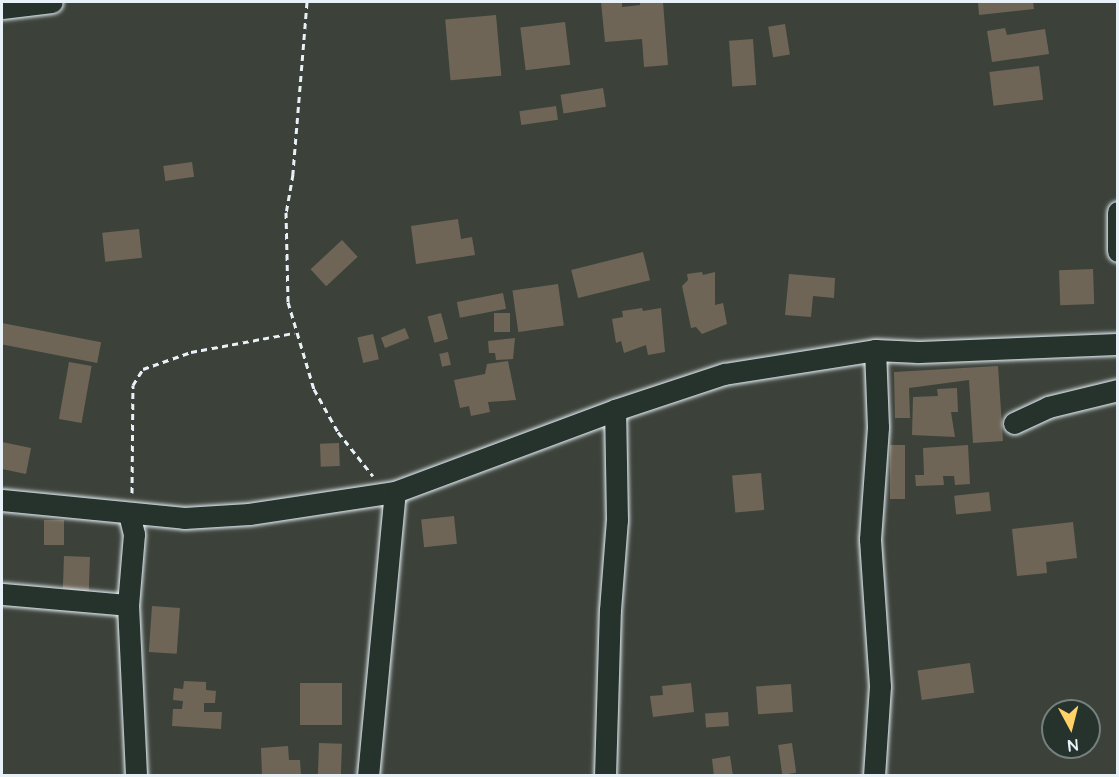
<!DOCTYPE html>
<style>
body{margin:0}
#map{position:relative;width:1119px;height:777px;overflow:hidden;background:#3c423a;font-family:"Architects Daughter",sans-serif}
div>[style]{position:absolute}
[style*='--x']{left:calc(var(--x)*1px);top:calc(var(--y)*1px);width:calc(var(--w)*1px);rotate:calc(var(--a)*1deg)}
.building>*{inset:0;background:#6e6557;transform-origin:0 0}
.path>*{height:3px;margin-top:-1.5px;transform-origin:0;background:repeating-linear-gradient(90deg,#e8f1f8 0 6px,transparent 0 10.5px)}
.roads{filter:drop-shadow(0 0 2px #e8f1f8) drop-shadow(0 0 2px #e8f1f8)}
.street>*{height:21px;margin:-10.5px;padding:0 10.5px;transform-origin:10.5px;border-radius:10.5px;background:#26332d}
span{translate:-50% -50%;white-space:nowrap;text-align:center;line-height:1.15;-webkit-text-stroke:6px #26332d;paint-order:stroke}
.frame{position:absolute;inset:0;border:3px solid #e8f1f8;pointer-events:none}
.north{position:absolute;left:1041px;top:699px;width:60px;height:60px;box-sizing:border-box;background:#26332d;border:2px solid #747f7e;border-radius:50%;rotate:173deg;font-size:16px;font-weight:700;line-height:24px;text-align:center;color:#e8f1f8}
.north::after{content:'';display:block;margin:auto;width:21px;height:27px;background:#ffd166;clip-path:polygon(50% 0,100% 100%,50% 72%,0 100%)}
</style>
<div id="map">
<div class="building">
<div style="clip-path:polygon(601px 2px,622px 2px,622px 7px,640px 5px,640px 2px,663px 2px,668px 65px,644px 67px,642px 39px,605px 42px)"></div>
<div style="clip-path:polygon(978px 2px,1033px 2px,1034px 9px,979px 15px)"></div>
<div style="left:496px;top:15px;width:61px;height:51px;rotate:85deg"></div>
<div style="left:565px;top:22px;width:43px;height:45px;rotate:83deg"></div>
<div style="left:785px;top:24px;width:31px;height:17px;rotate:81deg"></div>
<div style="clip-path:polygon(1005px 28px,1007px 35px,1045px 29px,1049px 54px,992px 62px,987px 31px)"></div>
<div style="left:753px;top:39px;width:46px;height:24px;rotate:86deg"></div>
<div style="left:1039px;top:66px;width:34px;height:50px;rotate:83deg"></div>
<div style="left:603px;top:88px;width:19px;height:43px;rotate:81deg"></div>
<div style="left:556px;top:106px;width:14px;height:37px;rotate:82deg"></div>
<div style="left:192px;top:162px;width:15px;height:29px;rotate:82deg"></div>
<div style="clip-path:polygon(458px 219px,461px 239px,472px 237px,475px 255px,416px 264px,411px 226px)"></div>
<div style="left:139px;top:229px;width:29px;height:37px;rotate:84deg"></div>
<div style="left:342px;top:240px;width:23px;height:43px;rotate:47deg"></div>
<div style="left:643px;top:252px;width:29px;height:74px;rotate:76deg"></div>
<div style="left:1093px;top:269px;width:35px;height:34px;rotate:88deg"></div>
<div style="clip-path:polygon(702px 272px,703px 275px,715px 272px,715px 305px,723px 303px,727px 324px,702px 334px,696px 327px,691px 328px,682px 286px,688px 280px,687px 274px)"></div>
<div style="clip-path:polygon(789px 274px,835px 278px,834px 298px,813px 296px,811px 317px,785px 315px)"></div>
<div style="left:558px;top:284px;width:42px;height:46px;rotate:82deg"></div>
<div style="left:503px;top:293px;width:16px;height:47px;rotate:79deg"></div>
<div style="clip-path:polygon(642px 308px,643px 311px,661px 308px,665px 352px,648px 355px,646px 345px,624px 353px,621px 341px,616px 343px,612px 319px,623px 317px,622px 311px)"></div>
<div style="left:441px;top:313px;width:27px;height:14px;rotate:75deg"></div>
<div style="left:494px;top:313px;width:16px;height:19px"></div>
<div style="left:2px;top:323px;width:101px;height:21px;rotate:11deg"></div>
<div style="left:405px;top:328px;width:11px;height:26px;rotate:68deg"></div>
<div style="left:373px;top:334px;width:26px;height:16px;rotate:77deg"></div>
<div style="clip-path:polygon(515px 338px,513px 359px,496px 360px,495px 353px,489px 353px,488px 341px)"></div>
<div style="left:448px;top:352px;width:13px;height:9px;rotate:77deg"></div>
<div style="clip-path:polygon(508px 361px,516px 400px,488px 402px,490px 412px,471px 416px,469px 406px,460px 408px,454px 380px,485px 374px,487px 364px)"></div>
<div style="left:69px;top:362px;width:23px;height:58px;rotate:10deg"></div>
<div style="clip-path:polygon(998px 366px,1003px 441px,973px 443px,969px 380px,909px 388px,910px 418px,895px 418px,894px 372px)"></div>
<div style="clip-path:polygon(957px 388px,958px 412px,951px 412px,955px 437px,912px 435px,913px 397px,938px 396px,937px 389px)"></div>
<div style="clip-path:polygon(2px 442px,31px 448px,26px 474px,2px 469px)"></div>
<div style="left:339px;top:443px;width:23px;height:19px;rotate:88deg"></div>
<div style="left:890px;top:445px;width:15px;height:54px"></div>
<div style="clip-path:polygon(968px 445px,970px 484px,955px 485px,954px 476px,943px 476px,944px 485px,916px 486px,915px 475px,924px 475px,923px 448px)"></div>
<div style="left:761px;top:473px;width:37px;height:29px;rotate:85deg"></div>
<div style="left:989px;top:492px;width:19px;height:35px;rotate:84deg"></div>
<div style="left:454px;top:516px;width:28px;height:33px;rotate:84deg"></div>
<div style="left:44px;top:520px;width:20px;height:25px"></div>
<div style="clip-path:polygon(1073px 522px,1077px 558px,1046px 562px,1047px 573px,1017px 576px,1012px 529px)"></div>
<div style="left:64px;top:556px;width:26px;height:39px;rotate:2deg"></div>
<div style="left:152px;top:606px;width:28px;height:46px;rotate:4deg"></div>
<div style="left:970px;top:663px;width:30px;height:53px;rotate:82deg"></div>
<div style="clip-path:polygon(184px 681px,206px 682px,206px 690px,216px 691px,215px 703px,204px 703px,204px 712px,222px 712px,221px 729px,172px 726px,173px 709px,182px 709px,183px 701px,173px 700px,174px 688px,183px 689px)"></div>
<div style="left:342px;top:683px;width:42px;height:42px;rotate:90deg"></div>
<div style="clip-path:polygon(691px 683px,694px 712px,653px 717px,650px 696px,663px 695px,662px 686px)"></div>
<div style="left:791px;top:684px;width:28px;height:35px;rotate:86deg"></div>
<div style="left:728px;top:712px;width:14px;height:23px;rotate:86deg"></div>
<div style="left:319px;top:743px;width:23px;height:33px;rotate:2deg"></div>
<div style="left:792px;top:743px;width:30px;height:14px;rotate:82deg"></div>
<div style="clip-path:polygon(288px 746px,289px 760px,300px 760px,301px 776px,262px 776px,261px 748px)"></div>
<div style="clip-path:polygon(730px 756px,733px 776px,714px 776px,712px 759px)"></div>
</div>
<div class="path">
<div style="--x:307;--y:2;--w:173;--a:94.7"></div>
<div style="--x:293;--y:174;--w:39;--a:100"></div>
<div style="--x:286;--y:212;--w:90;--a:88.7"></div>
<div style="--x:288;--y:302;--w:91;--a:73.4"></div>
<div style="--x:314;--y:389;--w:49;--a:60.8"></div>
<div style="--x:338;--y:432;--w:56;--a:51.5"></div>
<div style="--x:132;--y:493;--w:108;--a:-89.5"></div>
<div style="--x:133;--y:385;--w:19;--a:-58"></div>
<div style="--x:143;--y:369;--w:51;--a:-19.5"></div>
<div style="--x:191;--y:352;--w:105;--a:-10.5"></div>
</div>
<div class="roads">
<div class="street">
<div style="--x:2;--y:8;--w:50;--a:-6.8"></div>
<div style="--x:1118;--y:212;--w:39;--a:90"></div>
<div style="--x:1014;--y:423;--w:38;--a:-25"></div>
<div style="--x:1048;--y:407;--w:72;--a:-13.7"></div>
<div style="--x:2;--y:500;--w:183;--a:5.6"></div>
<div style="--x:184;--y:518;--w:65;--a:-3.5"></div>
<div style="--x:249;--y:514;--w:148;--a:-8.6"></div>
<div style="--x:129;--y:514;--w:21;--a:76"></div>
<div style="--x:134;--y:534;--w:71;--a:94.8"></div>
<div style="--x:128;--y:605;--w:171;--a:87.3"></div>
<div style="--x:2;--y:594;--w:126;--a:5"></div>
<div style="--x:368;--y:776;--w:285;--a:-84.6"></div>
<div style="--x:395;--y:492;--w:235;--a:-20.4"></div>
<div style="--x:615;--y:410;--w:115;--a:-18.3"></div>
<div style="--x:724;--y:374;--w:153;--a:-9"></div>
<div style="--x:875;--y:350;--w:43;--a:2.7"></div>
<div style="--x:918;--y:352;--w:200;--a:-2.3"></div>
<div style="--x:605;--y:776;--w:166;--a:-88.3"></div>
<div style="--x:610;--y:610;--w:90;--a:-85.6"></div>
<div style="--x:617;--y:520;--w:110;--a:-91"></div>
<div style="--x:874;--y:776;--w:90;--a:-86.2"></div>
<div style="--x:880;--y:686;--w:147;--a:-93.9"></div>
<div style="--x:870;--y:539;--w:112;--a:-85.9"></div>
<div style="--x:878;--y:427;--w:77;--a:-92.2"></div>
</div>
</div>
<div class="frame"></div>
<div class="north">N</div>
</div>
